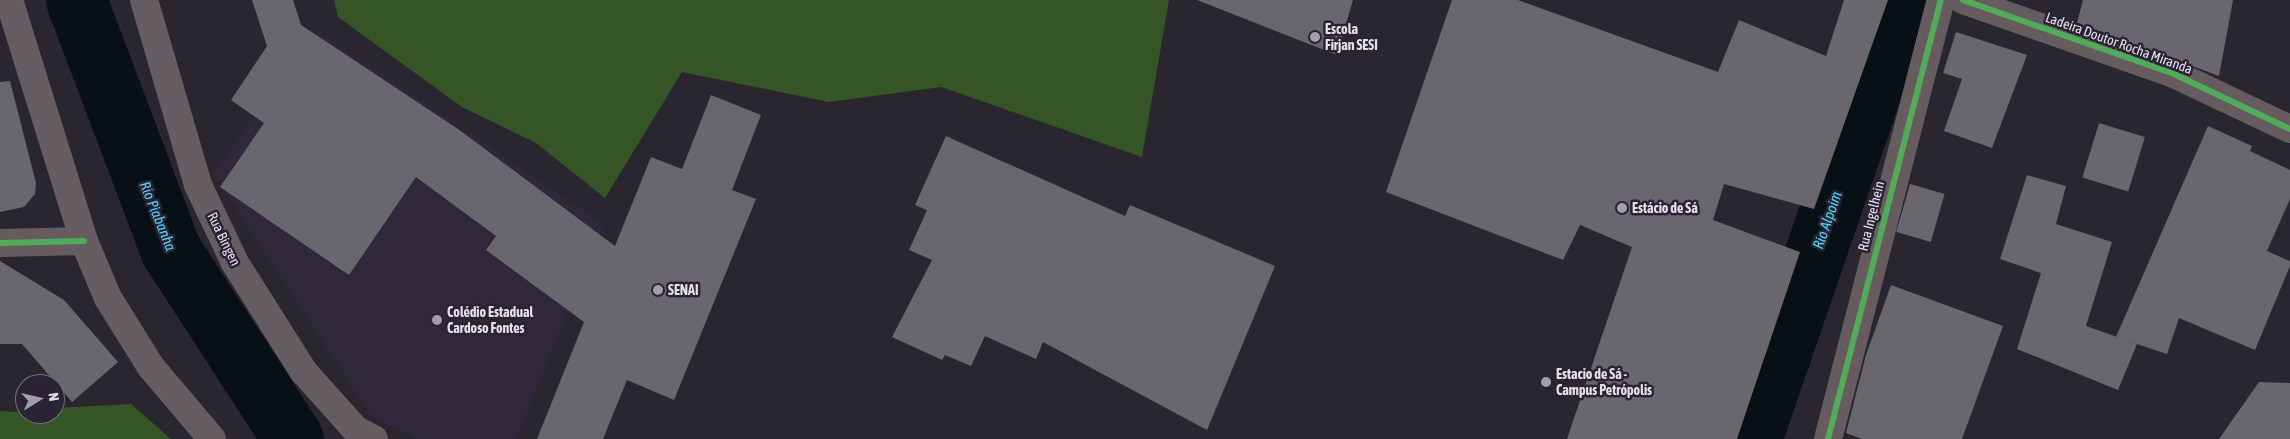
<!DOCTYPE html>
<meta charset="utf-8">
<style>
body{margin:0}
#map{position:relative;width:2290px;height:439px;overflow:hidden;background:#2a2630;font-family:"Asap Condensed",sans-serif}
div>[style]{position:absolute}
[style*='--x']{left:calc(var(--x)*1px);top:calc(var(--y)*1px);width:calc(var(--w)*1px);rotate:calc(var(--a)*1deg)}
.built>*{inset:0;background:#2f283b}
.forest>*{inset:0;background:#355526}
.river>*{height:61px;margin:-30.5px;padding:0 30.5px;transform-origin:30.5px;border-radius:30.5px;background:#071015}
.building>*{inset:0;background:#69666e;transform-origin:0 0}
.minor>*{height:28px;margin:-14px;padding:0 14px;transform-origin:14px;border-radius:14px;background:#665c60}
.primary>*{height:28px;margin:-14px;padding:0 14px;transform-origin:14px;border-radius:14px;background:#665d63}
.cycleway>*{height:6px;margin:-3px;padding:0 3px;transform-origin:3px;border-radius:3px;background:#51ab58}
.dots>*{width:14px;height:14px;translate:-50% -50%;box-sizing:border-box;border:2px solid #292333;border-radius:50%}
span{translate:-50% -50%;white-space:nowrap;text-align:center;line-height:1.15;-webkit-text-stroke:5px #292333;paint-order:stroke}
.poi-label{font-size:14px;color:#e3e0eb;font-weight:700}
.left{translate:0 -50%;text-align:left}
.street-label{font-size:14px;color:#e3e0eb}
.water-label{font-size:15px;color:#52d4fb;font-style:italic}
.north{position:absolute;left:15px;top:374px;width:50px;height:50px;box-sizing:border-box;background:#292333;border:1px solid #736f7d;border-radius:50%;rotate:81deg;font-size:14px;font-weight:700;line-height:20px;text-align:center;color:#e3e0eb}
.north::after{content:'';display:block;margin:auto;width:18px;height:22px;background:#a29faa;clip-path:polygon(50% 0,100% 100%,50% 72%,0 100%)}
</style>
<div id="map">
<div class="built">
<div style="clip-path:polygon(317px 32px,604px 223px,516px 439px,416px 439px,372px 417px,213px 173px)"></div>
</div>
<div class="forest">
<div style="clip-path:polygon(334px 0,1169px 0,1142px 157px,941px 87px,829px 102px,682px 72px,605px 198px,536px 143px,462px 107px,338px 17px)"></div>
<div style="clip-path:polygon(131px 404px,171px 439px,0 439px,0 411px,55px 414px,55px 408px)"></div>
</div>
<div class="river">
<div style="--x:76;--y:0;--w:268;--a:69.3"></div>
<div style="--x:171;--y:251;--w:224;--a:57"></div>
<div style="--x:1751;--y:439;--w:464;--a:-71"></div>
</div>
<div class="building">
<div style="clip-path:polygon(252px 0,293px 0,301px 25px,458px 129px,615px 246px,651px 157px,682px 169px,711px 95px,761px 115px,732px 190px,756px 199px,674px 400px,627px 380px,603px 439px,537px 439px,584px 322px,486px 250px,496px 236px,416px 177px,349px 275px,220px 187px,264px 123px,231px 100px,267px 46px)"></div>
<div style="clip-path:polygon(1197px 0,1353px 0,1337px 55px)"></div>
<div style="clip-path:polygon(1452px 0,1518px 0,1718px 72px,1739px 20px,1826px 56px,1844px 0,1888px 0,1814px 209px,1724px 184px,1713px 220px,1800px 252px,1737px 439px,1567px 439px,1632px 247px,1580px 225px,1563px 260px,1386px 192px)"></div>
<div style="clip-path:polygon(2083px 0,2233px 0,2219px 76px,2077px 23px)"></div>
<div style="clip-path:polygon(1956px 32px,2027px 55px,1992px 148px,1944px 131px,1962px 79px,1943px 73px)"></div>
<div style="clip-path:polygon(10px 81px,36px 183px,35px 194px,24px 207px,0 212px,0 82px)"></div>
<div style="left:2099px;top:123px;width:48px;height:57px;rotate:17deg"></div>
<div style="clip-path:polygon(2208px 126px,2252px 146px,2250px 151px,2290px 170px,2290px 199px,2267px 251px,2290px 261px,2290px 266px,2255px 350px,2179px 318px,2167px 354px,2116px 337px)"></div>
<div style="clip-path:polygon(946px 136px,1125px 216px,1130px 205px,1275px 266px,1207px 430px,1043px 342px,1036px 359px,985px 336px,971px 366px,945px 355px,942px 360px,892px 337px,932px 260px,909px 250px,927px 210px,915px 205px)"></div>
<div style="clip-path:polygon(2027px 175px,2066px 186px,2056px 224px,2112px 242px,2086px 326px,2137px 344px,2118px 390px,2017px 349px,2041px 273px,2000px 259px)"></div>
<div style="left:1910px;top:184px;width:36px;height:50px;rotate:16deg"></div>
<div style="clip-path:polygon(0 261px,64px 300px,118px 362px,72px 402px,22px 344px,0 344px)"></div>
<div style="clip-path:polygon(1891px 285px,2003px 326px,1962px 439px,1862px 439px,1846px 433px,1866px 355px)"></div>
<div style="clip-path:polygon(2259px 382px,2290px 383px,2290px 439px,2219px 439px)"></div>
</div>
<div class="minor">
<div style="--x:1963;--y:0;--w:224;--a:19.3"></div>
<div style="--x:2174;--y:74;--w:128;--a:25.4"></div>
<div style="--x:0;--y:243;--w:84;--a:-1.4"></div>
<div style="--x:1828;--y:439;--w:453;--a:-75.6"></div>
</div>
<div class="primary">
<div style="--x:9;--y:0;--w:252;--a:72.7"></div>
<div style="--x:84;--y:241;--w:62;--a:67.2"></div>
<div style="--x:108;--y:298;--w:81;--a:58.1"></div>
<div style="--x:151;--y:367;--w:94;--a:49.7"></div>
<div style="--x:144;--y:0;--w:193;--a:73.7"></div>
<div style="--x:198;--y:185;--w:86;--a:64.6"></div>
<div style="--x:235;--y:263;--w:129;--a:57.7"></div>
<div style="--x:304;--y:372;--w:78;--a:48.1"></div>
<div style="--x:356;--y:430;--w:20;--a:27"></div>
</div>
<div class="cycleway">
<div style="--x:1963;--y:0;--w:224;--a:19.3"></div>
<div style="--x:2174;--y:74;--w:128;--a:25.4"></div>
<div style="--x:0;--y:243;--w:84;--a:-1.4"></div>
<div style="--x:1828;--y:439;--w:453;--a:-75.6"></div>
</div>
<div class="dots">
<div style="left:1315px;top:37px;background:#a29faa"></div>
<div style="left:1622px;top:208px;background:#a29faa"></div>
<div style="left:658px;top:290px;background:#a29faa"></div>
<div style="left:437px;top:320px;background:#a29faa"></div>
<div style="left:1546px;top:382px;background:#a29faa"></div>
</div>
<div class="poi-label">
<span class="left" style="left:1325px;top:37px">Escola<br>Firjan SESI</span>
<span class="left" style="left:1632px;top:208px">Estácio de Sá</span>
<span class="left" style="left:668px;top:290px">SENAI</span>
<span class="left" style="left:447px;top:320px">Colédio Estadual<br>Cardoso Fontes</span>
<span class="left" style="left:1556px;top:382px">Estacio de Sá -<br>Campus Petrópolis</span>
</div>
<div class="street-label">
<span style="left:2119px;top:43px;rotate:20deg">Ladeira Doutor Rocha Miranda</span>
<span style="left:1871px;top:216px;rotate:-76deg">Rua Ingelhein</span>
<span style="left:224px;top:239px;rotate:64deg">Rua Bingen</span>
</div>
<div class="water-label">
<span style="left:158px;top:216px;rotate:68deg">Rio Piabanha</span>
<span style="left:1827px;top:220px;rotate:-71deg">Rio Alpoim</span>
</div>
<div class="north">N</div>
</div>
